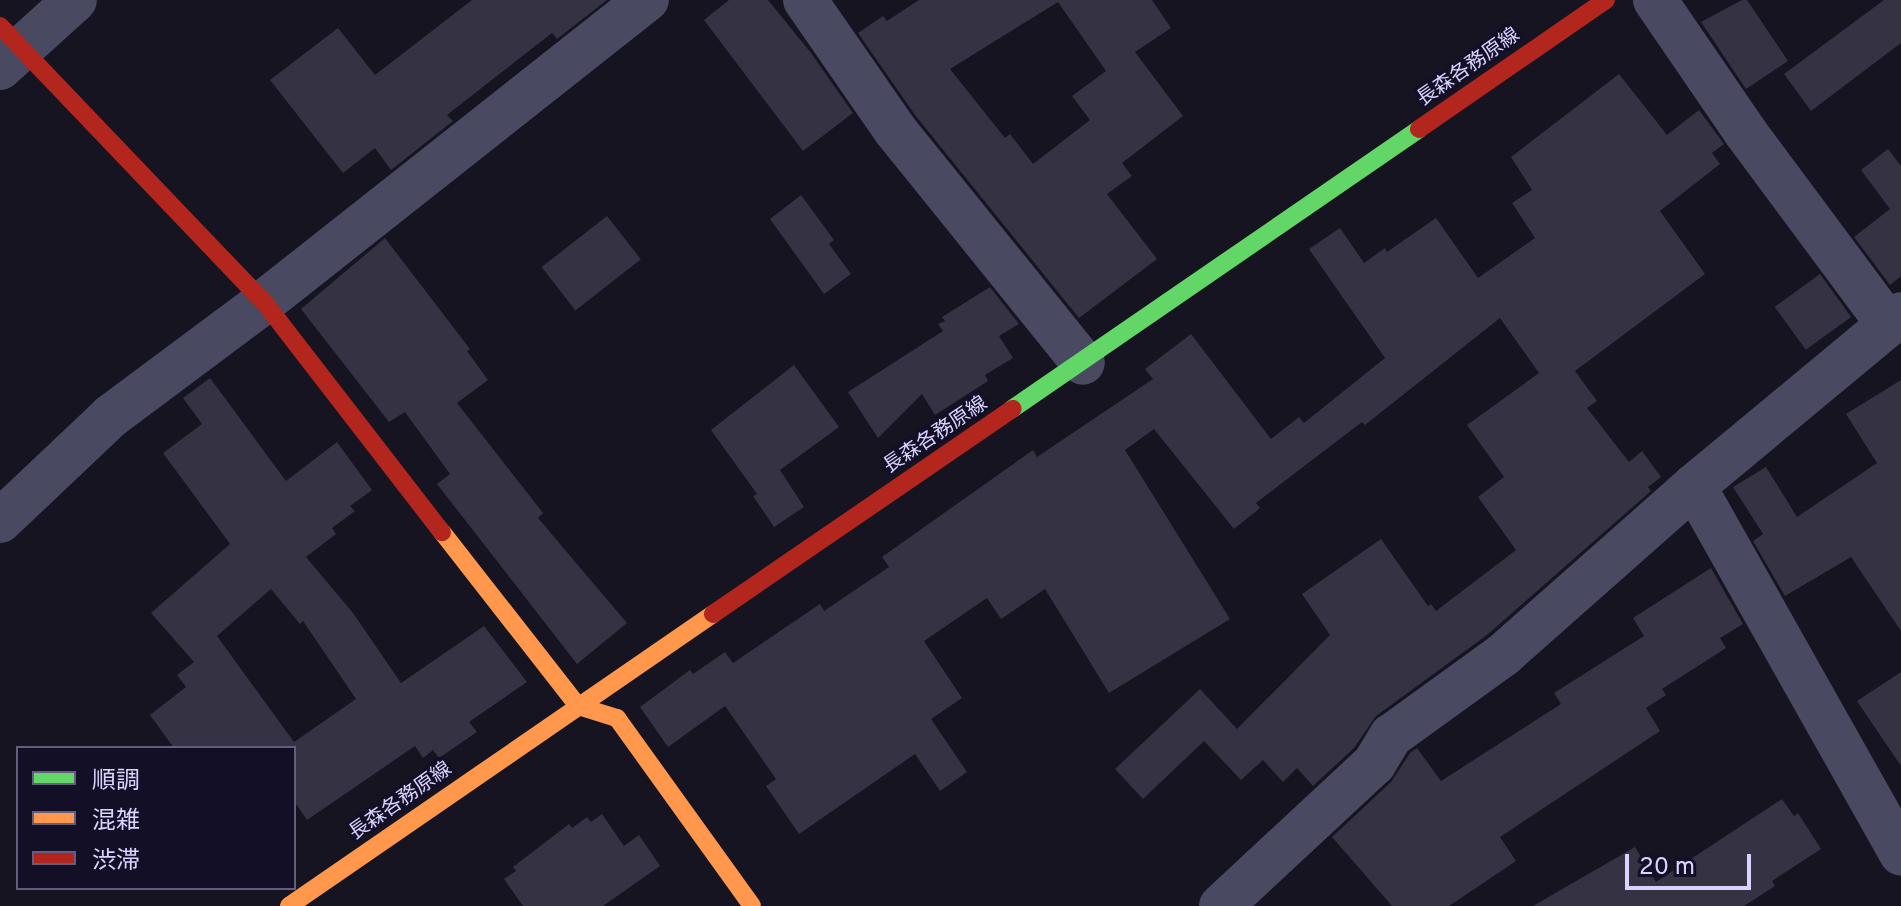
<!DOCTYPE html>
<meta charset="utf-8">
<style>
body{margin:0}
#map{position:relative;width:1901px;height:906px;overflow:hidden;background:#161421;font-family:Overpass,"Noto Sans JP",sans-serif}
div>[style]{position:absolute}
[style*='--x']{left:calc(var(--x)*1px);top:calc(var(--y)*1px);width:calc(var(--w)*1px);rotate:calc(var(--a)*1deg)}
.building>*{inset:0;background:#343243;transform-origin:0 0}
.street>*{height:44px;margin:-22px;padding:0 22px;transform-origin:22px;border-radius:22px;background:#4a4962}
.fast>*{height:18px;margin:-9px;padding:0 9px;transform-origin:9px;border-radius:9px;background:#63d668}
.slow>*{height:18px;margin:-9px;padding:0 9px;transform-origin:9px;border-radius:9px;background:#ff974d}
.jam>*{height:18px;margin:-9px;padding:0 9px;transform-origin:9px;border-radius:9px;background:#b3261e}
span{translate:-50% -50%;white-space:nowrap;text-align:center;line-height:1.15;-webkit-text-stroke:6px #130f26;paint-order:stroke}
.street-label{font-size:20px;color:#d9d4ff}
.legend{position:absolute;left:16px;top:746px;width:280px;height:144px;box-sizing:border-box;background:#130f26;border:2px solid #625e7d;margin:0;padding:10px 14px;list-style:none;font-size:24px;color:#d9d4ff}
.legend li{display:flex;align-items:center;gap:16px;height:40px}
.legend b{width:40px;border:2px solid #625e7d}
.scale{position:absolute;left:1625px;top:854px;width:126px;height:36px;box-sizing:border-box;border:4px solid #d9d4ff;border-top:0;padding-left:10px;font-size:24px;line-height:28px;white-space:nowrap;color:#d9d4ff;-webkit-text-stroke:6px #130f26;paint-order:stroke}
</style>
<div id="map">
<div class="building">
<div style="clip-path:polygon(472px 0,607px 0,557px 39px,552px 33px,447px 115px,453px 121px,391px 170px,375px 148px,343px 173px,270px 80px,338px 28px,375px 75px)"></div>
<div style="clip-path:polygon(729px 0,768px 0,811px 53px,853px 113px,803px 151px,704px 20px)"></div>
<div style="clip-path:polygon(evenodd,919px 0,1152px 0,1171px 28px,1135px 52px,1183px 116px,1122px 163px,1132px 176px,1107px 194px,1157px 259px,1079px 318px,915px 115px,858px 33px,883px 16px,887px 21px,919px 0,1058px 2px,1106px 71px,1072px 96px,1090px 120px,1033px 164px,1010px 134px,1005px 138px,950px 69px,1058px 2px)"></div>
<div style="clip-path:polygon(1742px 0,1747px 0,1788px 61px,1746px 89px,1701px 22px)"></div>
<div style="clip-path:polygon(1884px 0,1901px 0,1901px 43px,1811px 111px,1784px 74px)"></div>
<div style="clip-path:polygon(1619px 74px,1667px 135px,1699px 110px,1724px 144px,1712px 153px,1720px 164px,1660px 211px,1705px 274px,1575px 371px,1597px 401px,1587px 408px,1629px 462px,1642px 451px,1661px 477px,1648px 487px,1651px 491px,1487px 635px,1376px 716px,1354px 748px,1313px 786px,1297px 768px,1283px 782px,1263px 760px,1241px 780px,1204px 741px,1143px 799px,1115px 769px,1200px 689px,1237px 729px,1330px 635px,1302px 594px,1381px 539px,1428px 606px,1431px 604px,1436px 611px,1516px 550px,1478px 497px,1504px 477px,1467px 425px,1539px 373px,1500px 318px,1365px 425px,1362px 422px,1256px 503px,1260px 508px,1234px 529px,1154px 429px,1125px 450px,1230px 619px,1109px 693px,1045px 589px,1001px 619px,987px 598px,924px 641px,962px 698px,931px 719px,967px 772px,940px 791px,915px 754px,799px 834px,766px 786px,776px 779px,725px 706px,668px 747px,640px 707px,690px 670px,693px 674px,725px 652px,733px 663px,820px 604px,824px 611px,889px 567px,882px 557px,1033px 450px,1037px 457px,1153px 379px,1145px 369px,1191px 334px,1271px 439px,1299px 417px,1304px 423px,1385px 358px,1309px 249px,1340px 228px,1364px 263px,1385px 248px,1387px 252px,1436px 218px,1478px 278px,1535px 238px,1512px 203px,1532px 190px,1511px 157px)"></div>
<div style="clip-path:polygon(1888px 149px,1901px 166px,1901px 276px,1890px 285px,1854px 237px,1890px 209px,1861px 170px)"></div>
<div style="clip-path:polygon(801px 195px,834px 240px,829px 244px,851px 274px,824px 294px,770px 219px)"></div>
<div style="left:607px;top:216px;width:55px;height:83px;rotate:52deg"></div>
<div style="clip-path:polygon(385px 238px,470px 349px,467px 351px,488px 380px,457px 403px,543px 513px,538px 518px,627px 623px,577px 664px,437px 484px,450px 474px,405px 412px,389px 422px,301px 309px)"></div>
<div style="left:1820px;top:274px;width:53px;height:56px;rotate:54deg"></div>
<div style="clip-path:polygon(990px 287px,1019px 324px,999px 336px,1013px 358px,985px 375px,988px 381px,935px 415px,922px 394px,878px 438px,848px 392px,943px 331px,938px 324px,945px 321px,942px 317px)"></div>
<div style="clip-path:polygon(794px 365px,839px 427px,780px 470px,804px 507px,774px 527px,753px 496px,757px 494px,711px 430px)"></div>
<div style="clip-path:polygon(evenodd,210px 378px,286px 481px,337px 442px,372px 490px,350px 506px,355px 511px,332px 528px,336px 534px,306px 557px,353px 613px,401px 683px,484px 626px,527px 682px,469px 722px,477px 732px,439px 758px,433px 750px,423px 758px,415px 746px,307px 820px,294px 801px,294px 748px,174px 748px,150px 715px,186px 687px,177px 675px,194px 662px,151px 613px,230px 544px,163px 453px,202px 424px,183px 398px,210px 378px,271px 589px,300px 624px,303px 621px,356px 699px,294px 742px,217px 636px,271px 589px)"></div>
<div style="clip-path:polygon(1901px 380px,1901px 631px,1851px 557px,1785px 596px,1753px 541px,1763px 534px,1733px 487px,1766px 467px,1797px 517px,1877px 463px,1846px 414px)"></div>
<div style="clip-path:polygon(1711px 568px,1743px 624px,1720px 638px,1726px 648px,1662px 689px,1666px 695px,1646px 708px,1660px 731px,1500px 837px,1516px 861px,1449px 906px,1392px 906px,1332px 837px,1391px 782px,1410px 753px,1417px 748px,1441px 781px,1561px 704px,1554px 693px,1644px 636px,1633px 618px)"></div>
<div style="clip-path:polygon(1901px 672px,1901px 766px,1857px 701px)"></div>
<div style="clip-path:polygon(1782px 799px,1794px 816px,1798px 813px,1821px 849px,1772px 881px,1775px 886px,1744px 906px,1533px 906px,1635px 847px,1656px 882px)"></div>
<div style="clip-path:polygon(602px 814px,624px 846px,639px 835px,660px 866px,603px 906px,523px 906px,504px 879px,516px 871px,513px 867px,569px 824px,572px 828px,587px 817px,591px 822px)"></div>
</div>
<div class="street">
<div style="--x:805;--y:0;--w:158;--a:55.3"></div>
<div style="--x:895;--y:130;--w:299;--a:51.1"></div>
<div style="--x:1655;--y:0;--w:161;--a:55.6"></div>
<div style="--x:1746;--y:133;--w:238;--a:53.4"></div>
<div style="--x:0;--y:68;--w:101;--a:-42.2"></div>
<div style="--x:1694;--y:486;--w:422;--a:60.6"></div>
<div style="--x:0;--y:521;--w:153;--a:-43.4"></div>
<div style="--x:111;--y:416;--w:191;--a:-36.7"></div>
<div style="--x:264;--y:302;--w:488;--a:-38.3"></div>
<div style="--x:1221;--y:906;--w:209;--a:-42.9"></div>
<div style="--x:1374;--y:764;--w:33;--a:-59"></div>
<div style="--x:1391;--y:736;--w:138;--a:-35.9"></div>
<div style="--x:1503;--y:655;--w:255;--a:-41.5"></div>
<div style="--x:1694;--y:486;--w:269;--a:-39.7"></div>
</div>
<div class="fast">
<div style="--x:1012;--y:409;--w:494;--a:-34.5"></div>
</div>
<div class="slow">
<div style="--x:442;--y:532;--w:221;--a:52"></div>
<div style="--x:578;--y:706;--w:41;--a:17.1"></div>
<div style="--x:617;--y:718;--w:231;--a:54.3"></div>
<div style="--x:289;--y:906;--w:515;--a:-34.55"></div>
</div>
<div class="jam">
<div style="--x:0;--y:26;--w:382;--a:46.3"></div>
<div style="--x:264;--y:302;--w:291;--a:52.3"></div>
<div style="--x:1419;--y:129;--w:227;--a:-34.6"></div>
<div style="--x:713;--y:614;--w:363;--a:-34.4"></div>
</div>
<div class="street-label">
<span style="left:1469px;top:68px;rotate:-35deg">長森各務原線</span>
<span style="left:936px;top:436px;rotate:-34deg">長森各務原線</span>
<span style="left:401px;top:802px;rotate:-35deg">長森各務原線</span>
</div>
<ul class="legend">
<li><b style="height:10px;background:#63d668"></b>順調</li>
<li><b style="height:10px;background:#ff974d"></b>混雑</li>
<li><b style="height:10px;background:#b3261e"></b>渋滞</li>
</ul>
<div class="scale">20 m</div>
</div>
